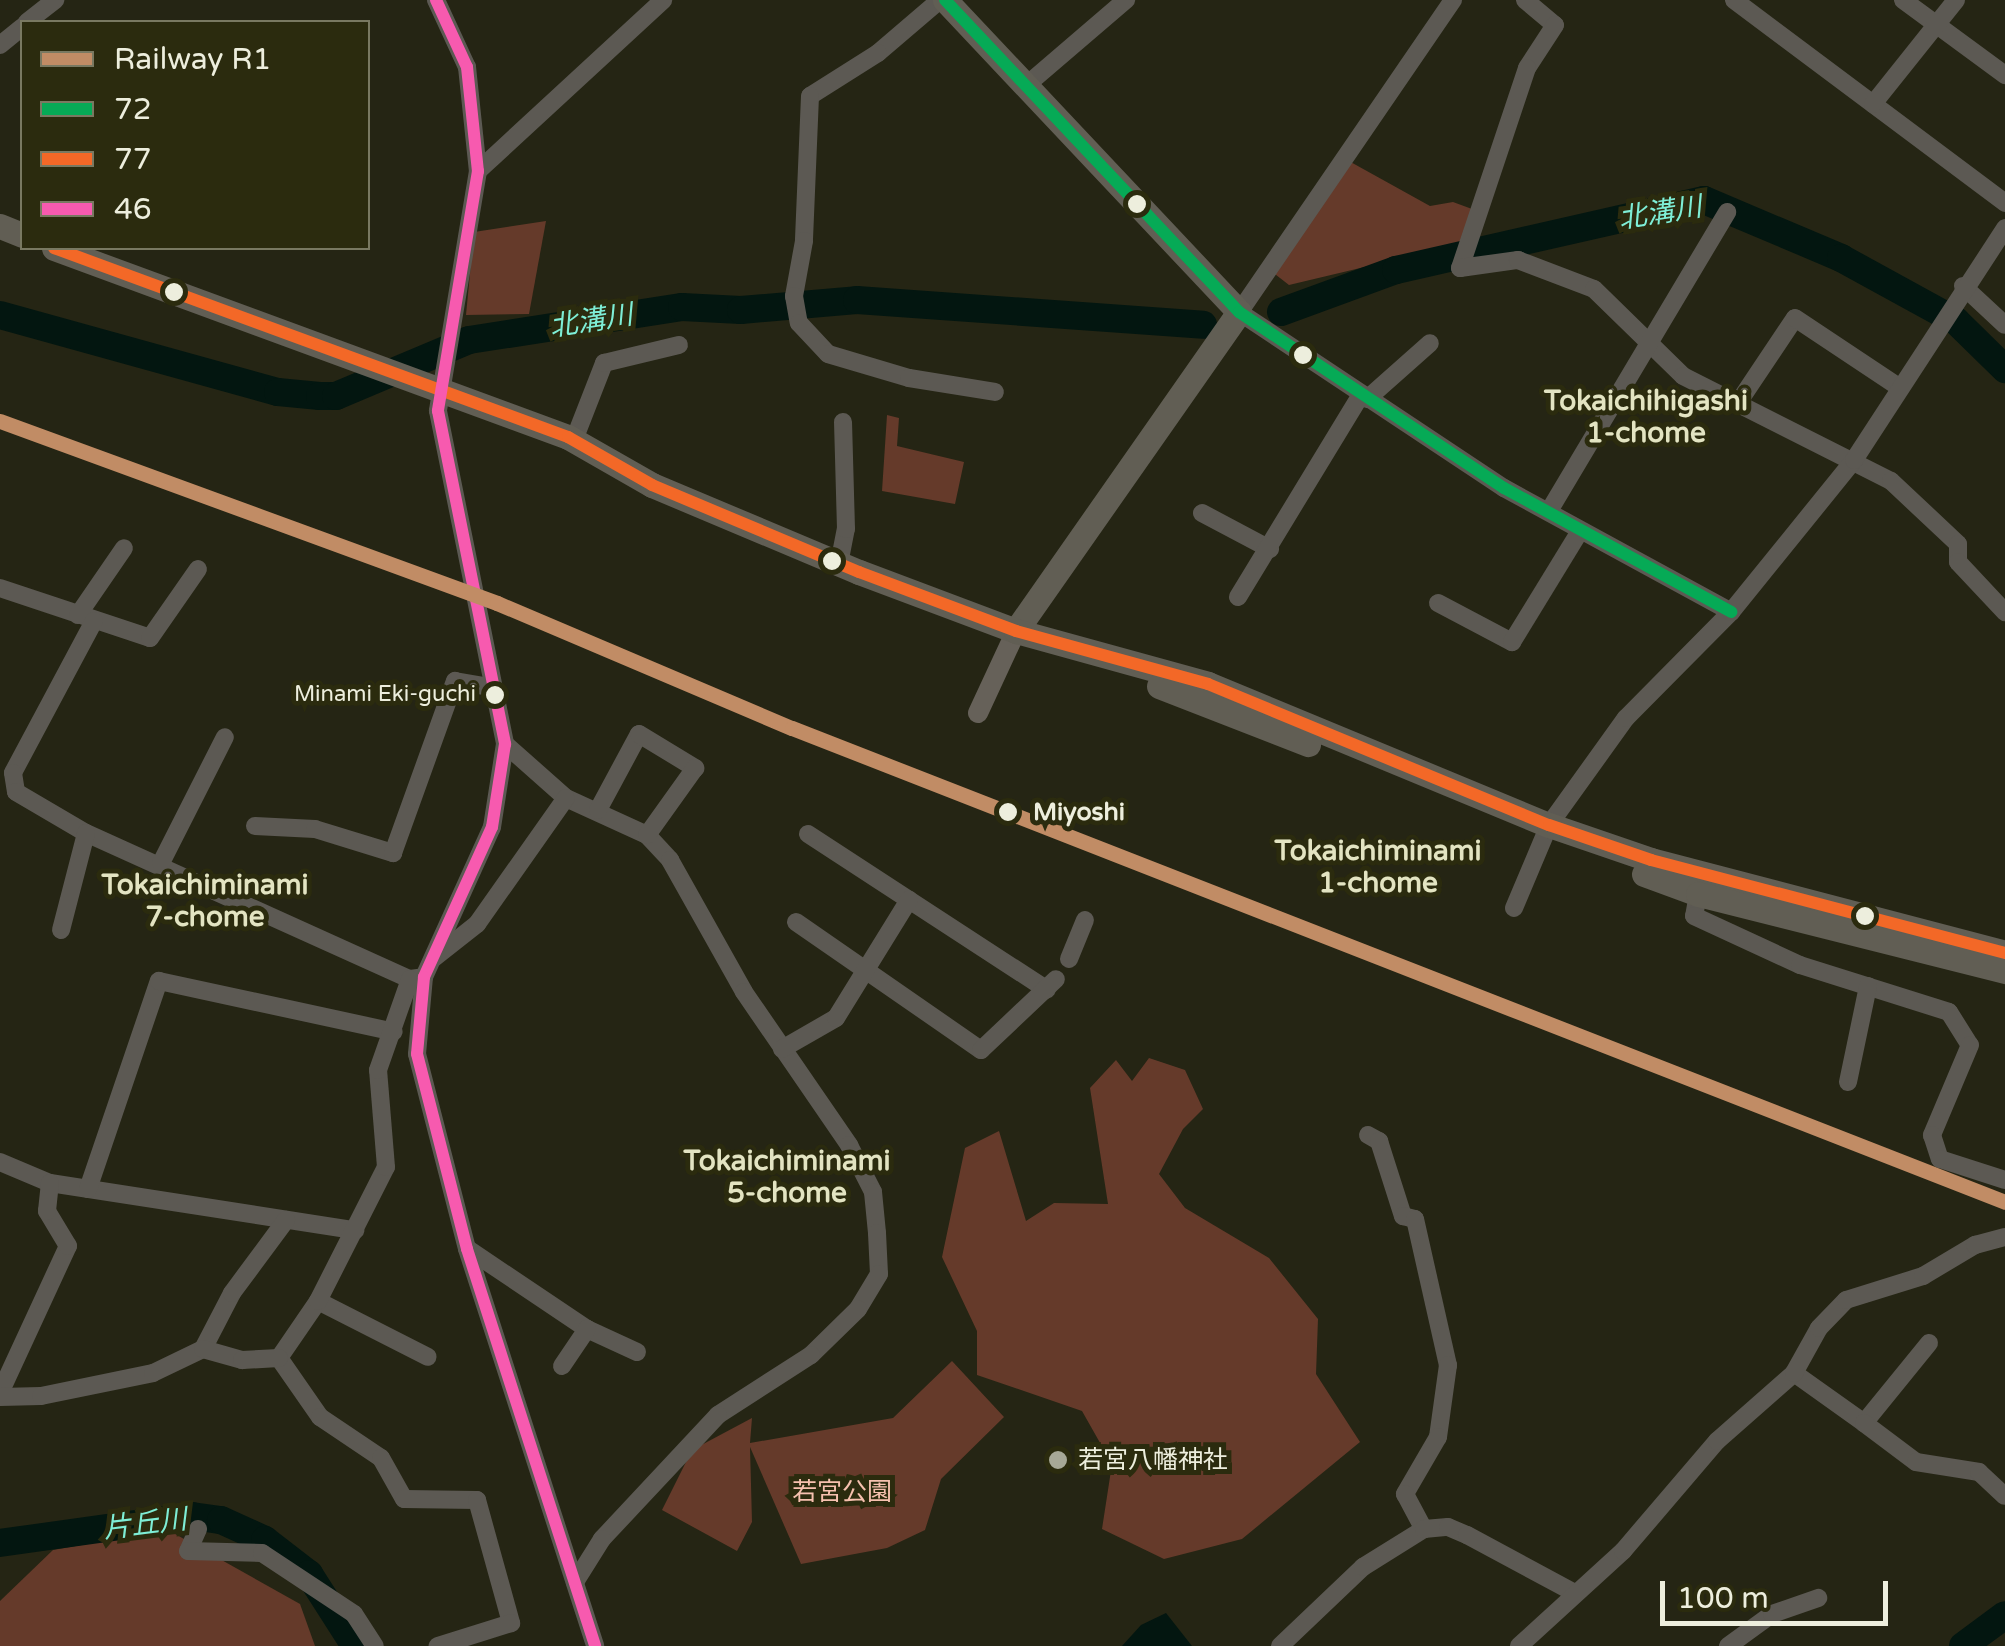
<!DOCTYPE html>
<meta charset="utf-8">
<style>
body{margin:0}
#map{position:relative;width:2005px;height:1646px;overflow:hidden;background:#252514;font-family:"Varela Round","Noto Sans JP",sans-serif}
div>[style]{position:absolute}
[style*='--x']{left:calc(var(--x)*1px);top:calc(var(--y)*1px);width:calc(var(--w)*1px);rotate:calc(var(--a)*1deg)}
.green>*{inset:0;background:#653a2a}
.water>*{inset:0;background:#031610}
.river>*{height:28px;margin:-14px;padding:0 14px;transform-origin:14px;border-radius:14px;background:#031610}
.minor>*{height:18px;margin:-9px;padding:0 9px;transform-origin:9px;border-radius:9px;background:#5c5953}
.major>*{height:20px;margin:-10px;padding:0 10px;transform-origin:10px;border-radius:10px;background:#666159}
.highway>*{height:25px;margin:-12.5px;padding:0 12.5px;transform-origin:12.5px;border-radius:12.5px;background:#615e54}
.bus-1>*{height:12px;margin:-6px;padding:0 6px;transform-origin:6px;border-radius:6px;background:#06aa56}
.bus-2>*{height:12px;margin:-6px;padding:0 6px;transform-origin:6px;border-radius:6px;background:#f36827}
.bus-3>*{height:12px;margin:-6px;padding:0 6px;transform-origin:6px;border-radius:6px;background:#f75aaf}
.rail-1>*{height:15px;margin:-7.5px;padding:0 7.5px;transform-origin:7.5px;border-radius:7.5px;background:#c18c65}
.dots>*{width:28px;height:28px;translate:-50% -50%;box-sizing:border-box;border:5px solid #2b2b0e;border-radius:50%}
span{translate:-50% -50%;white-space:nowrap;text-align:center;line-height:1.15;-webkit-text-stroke:10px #2b2b0e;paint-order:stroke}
.bus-label{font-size:22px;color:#edeedd}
.right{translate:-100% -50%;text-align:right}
.stop-label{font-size:25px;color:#edeedd;font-weight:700}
.left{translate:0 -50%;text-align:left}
.poi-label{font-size:25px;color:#edeedd}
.park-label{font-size:25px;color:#f6c1af}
.water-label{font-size:28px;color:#7eeed6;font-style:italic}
.neighbourhood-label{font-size:28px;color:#e3e4c2;font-weight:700}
.legend{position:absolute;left:20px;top:20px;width:350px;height:230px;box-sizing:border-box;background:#2b2b0e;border:2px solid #797961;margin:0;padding:12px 18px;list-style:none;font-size:30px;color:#edeedd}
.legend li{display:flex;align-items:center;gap:20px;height:50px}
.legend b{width:50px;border:2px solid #797961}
.scale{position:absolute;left:1660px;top:1581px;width:228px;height:45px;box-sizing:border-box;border:5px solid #edeedd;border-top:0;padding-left:12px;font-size:30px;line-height:35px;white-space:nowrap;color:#edeedd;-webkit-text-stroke:8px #2b2b0e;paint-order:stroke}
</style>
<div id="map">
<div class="green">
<div style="clip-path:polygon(1347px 160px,1430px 206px,1453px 202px,1472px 209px,1461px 244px,1289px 285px,1271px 271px)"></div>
<div style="clip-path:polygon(546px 221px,529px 314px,466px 315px,474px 232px)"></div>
<div style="clip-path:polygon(887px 415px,899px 418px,897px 446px,964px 462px,955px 504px,882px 491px)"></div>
<div style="clip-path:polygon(1149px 1058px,1185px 1070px,1203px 1109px,1183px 1129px,1159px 1174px,1185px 1208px,1269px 1258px,1318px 1319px,1316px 1374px,1360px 1442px,1242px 1539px,1164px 1559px,1102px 1529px,1112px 1464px,1082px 1411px,977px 1375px,977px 1331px,942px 1257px,965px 1148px,999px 1131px,1026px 1221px,1054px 1203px,1108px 1204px,1090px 1088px,1116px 1060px,1132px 1081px)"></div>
<div style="clip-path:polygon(952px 1361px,1004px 1417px,941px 1479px,925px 1530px,887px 1548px,801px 1564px,750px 1447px,752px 1522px,737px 1551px,662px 1510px,692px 1450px,752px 1418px,750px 1443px,893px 1418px)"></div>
<div style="clip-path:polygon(168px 1530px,300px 1604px,315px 1646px,0 1646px,0 1601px,53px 1550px)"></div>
</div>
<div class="water">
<div style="clip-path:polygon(1166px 1613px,1192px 1646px,1122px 1646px,1141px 1625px)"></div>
</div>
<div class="river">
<div style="--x:1281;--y:312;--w:122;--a:-20.1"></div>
<div style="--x:1396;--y:270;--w:316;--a:-12.8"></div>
<div style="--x:1704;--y:200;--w:149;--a:22.9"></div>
<div style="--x:1841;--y:258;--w:131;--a:28.7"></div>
<div style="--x:1956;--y:321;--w:69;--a:44.4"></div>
<div style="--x:0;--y:315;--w:288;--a:15.5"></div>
<div style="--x:278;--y:392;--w:42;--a:5.4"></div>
<div style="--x:320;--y:396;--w:16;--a:0"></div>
<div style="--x:336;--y:396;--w:144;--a:-22.8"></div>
<div style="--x:469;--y:340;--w:216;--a:-8.8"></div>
<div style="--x:682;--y:307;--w:59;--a:2.9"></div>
<div style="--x:741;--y:310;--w:116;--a:-4.9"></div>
<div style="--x:857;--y:300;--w:347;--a:4.1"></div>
<div style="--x:0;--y:1543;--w:194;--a:-8"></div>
<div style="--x:192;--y:1516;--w:29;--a:8"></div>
<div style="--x:221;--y:1520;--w:48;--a:24.4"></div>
<div style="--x:265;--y:1540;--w:56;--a:37.7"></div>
<div style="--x:309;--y:1574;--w:85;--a:57.4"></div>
<div style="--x:1963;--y:1646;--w:52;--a:-36.4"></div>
</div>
<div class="minor">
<div style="--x:436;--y:0;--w:74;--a:65.2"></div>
<div style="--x:467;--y:67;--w:105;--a:84"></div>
<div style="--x:478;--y:171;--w:243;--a:99.5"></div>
<div style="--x:438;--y:411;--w:340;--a:78.6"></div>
<div style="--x:505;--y:744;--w:84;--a:98.9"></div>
<div style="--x:492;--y:827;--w:165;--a:114.4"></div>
<div style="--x:424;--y:977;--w:77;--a:95.2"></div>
<div style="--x:417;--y:1054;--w:201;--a:75.6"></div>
<div style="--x:467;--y:1249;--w:417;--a:72.1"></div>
<div style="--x:940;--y:0;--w:82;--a:139.5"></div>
<div style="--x:878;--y:53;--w:80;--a:147.7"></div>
<div style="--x:810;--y:96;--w:145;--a:92.4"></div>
<div style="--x:804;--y:241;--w:56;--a:100.3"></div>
<div style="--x:794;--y:296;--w:27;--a:80"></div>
<div style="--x:799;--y:323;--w:42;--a:46.9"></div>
<div style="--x:828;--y:354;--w:84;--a:16.5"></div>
<div style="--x:909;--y:378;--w:87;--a:9.2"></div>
<div style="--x:1453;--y:0;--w:378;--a:124.4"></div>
<div style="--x:1239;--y:312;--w:318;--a:33.6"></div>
<div style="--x:1504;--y:488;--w:259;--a:28.6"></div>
<div style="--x:1525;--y:0;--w:39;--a:40"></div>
<div style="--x:1555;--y:25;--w:51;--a:123.1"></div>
<div style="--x:1527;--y:68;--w:211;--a:108.5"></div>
<div style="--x:1460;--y:268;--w:59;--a:-7.9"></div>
<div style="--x:1518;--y:260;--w:81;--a:20.9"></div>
<div style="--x:1594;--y:289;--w:124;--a:44.3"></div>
<div style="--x:1683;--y:376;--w:233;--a:26.8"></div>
<div style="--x:1891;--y:481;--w:92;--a:43.2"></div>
<div style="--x:1958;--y:544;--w:18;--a:90"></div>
<div style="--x:1958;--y:562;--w:69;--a:46.8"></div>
<div style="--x:1734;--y:0;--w:339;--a:36.8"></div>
<div style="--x:1903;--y:0;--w:127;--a:36.3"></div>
<div style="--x:27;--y:22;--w:36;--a:-38"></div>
<div style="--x:0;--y:45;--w:28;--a:-39"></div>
<div style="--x:1029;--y:83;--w:128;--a:-40.6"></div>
<div style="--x:1873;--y:104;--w:133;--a:-51.4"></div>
<div style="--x:478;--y:171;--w:252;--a:-42.7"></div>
<div style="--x:1963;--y:286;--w:57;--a:42.9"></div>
<div style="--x:1367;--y:399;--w:84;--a:-41.6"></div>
<div style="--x:1738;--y:403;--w:102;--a:-56.2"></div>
<div style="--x:1795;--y:318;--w:125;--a:33.6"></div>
<div style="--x:574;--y:440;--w:83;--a:-68.7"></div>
<div style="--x:604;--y:363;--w:77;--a:-13.5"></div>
<div style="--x:1549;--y:511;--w:348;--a:-59.2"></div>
<div style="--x:1202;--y:513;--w:77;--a:27.9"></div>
<div style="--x:839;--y:564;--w:36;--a:-79"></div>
<div style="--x:846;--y:529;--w:107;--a:-91.6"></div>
<div style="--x:0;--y:588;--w:158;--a:18.4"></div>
<div style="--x:150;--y:638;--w:84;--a:-55.2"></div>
<div style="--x:1238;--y:597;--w:237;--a:-58.7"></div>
<div style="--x:1438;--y:603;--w:84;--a:27.8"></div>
<div style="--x:1512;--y:642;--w:130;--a:-58.5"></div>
<div style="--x:78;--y:615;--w:81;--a:-55.5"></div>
<div style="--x:94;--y:621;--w:172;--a:118.1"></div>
<div style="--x:13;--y:773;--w:19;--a:81"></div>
<div style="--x:16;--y:792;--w:81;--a:30.4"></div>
<div style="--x:86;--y:833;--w:355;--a:24.3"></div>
<div style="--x:410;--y:979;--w:14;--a:-8"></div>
<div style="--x:505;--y:744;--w:81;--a:41.5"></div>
<div style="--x:566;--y:798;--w:89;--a:24.6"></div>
<div style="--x:647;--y:835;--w:34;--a:47"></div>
<div style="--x:670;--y:860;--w:151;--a:60.7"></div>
<div style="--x:744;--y:992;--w:186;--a:55.5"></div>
<div style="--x:849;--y:1145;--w:53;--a:62.9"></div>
<div style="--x:873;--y:1192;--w:41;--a:84.4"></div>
<div style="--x:877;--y:1233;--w:41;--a:87.2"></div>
<div style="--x:879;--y:1274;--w:41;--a:121"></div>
<div style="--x:858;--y:1309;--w:66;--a:135.6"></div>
<div style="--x:811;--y:1355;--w:111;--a:147.2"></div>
<div style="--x:718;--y:1415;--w:170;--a:133.1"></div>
<div style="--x:602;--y:1539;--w:51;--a:122.1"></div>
<div style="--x:598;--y:810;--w:86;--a:-61.7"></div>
<div style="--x:639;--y:734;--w:66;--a:31.3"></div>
<div style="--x:695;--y:768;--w:82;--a:125.6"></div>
<div style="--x:255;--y:826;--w:60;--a:2.9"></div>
<div style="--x:315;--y:829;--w:82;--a:17.1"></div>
<div style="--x:393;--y:853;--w:183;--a:-70.2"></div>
<div style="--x:455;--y:681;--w:40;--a:10"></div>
<div style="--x:808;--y:834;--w:285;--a:33.1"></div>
<div style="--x:161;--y:863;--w:141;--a:-63.1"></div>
<div style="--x:1698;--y:894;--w:22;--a:100"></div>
<div style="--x:1694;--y:916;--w:117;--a:24.8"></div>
<div style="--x:1800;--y:965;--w:156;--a:17.5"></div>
<div style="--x:1949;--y:1012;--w:39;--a:58"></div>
<div style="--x:1970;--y:1045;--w:98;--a:112.9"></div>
<div style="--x:1932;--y:1135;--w:25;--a:72"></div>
<div style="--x:1940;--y:1159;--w:68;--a:17.9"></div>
<div style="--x:1514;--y:908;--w:90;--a:-67.1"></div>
<div style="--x:1549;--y:825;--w:132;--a:-54.3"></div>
<div style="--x:1626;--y:718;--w:149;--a:-45.3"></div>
<div style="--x:1731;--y:612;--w:196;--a:-51"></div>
<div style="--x:1854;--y:460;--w:277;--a:-56.9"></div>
<div style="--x:796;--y:922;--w:225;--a:34.7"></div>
<div style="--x:981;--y:1050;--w:103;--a:-43.4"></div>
<div style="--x:61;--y:930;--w:100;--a:-75.5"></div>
<div style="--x:434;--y:958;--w:55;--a:-38.3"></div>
<div style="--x:477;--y:924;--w:154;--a:-54.8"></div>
<div style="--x:1069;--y:959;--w:42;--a:-67.7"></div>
<div style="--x:782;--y:1049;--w:62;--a:-29.9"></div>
<div style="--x:836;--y:1018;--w:139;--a:-58.3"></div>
<div style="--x:1848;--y:1082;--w:98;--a:-78.2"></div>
<div style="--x:1368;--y:1135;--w:13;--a:29"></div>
<div style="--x:1379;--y:1141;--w:79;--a:72.3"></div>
<div style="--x:1403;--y:1216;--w:12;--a:14"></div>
<div style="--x:1415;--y:1219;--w:150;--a:77.3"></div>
<div style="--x:1448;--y:1365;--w:73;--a:97.9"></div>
<div style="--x:1438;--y:1437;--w:66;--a:120.1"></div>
<div style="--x:1405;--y:1494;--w:40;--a:62"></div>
<div style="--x:0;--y:1162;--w:54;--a:22.8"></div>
<div style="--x:50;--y:1183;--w:309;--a:8.8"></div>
<div style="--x:88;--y:1189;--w:220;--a:-71.2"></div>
<div style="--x:159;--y:981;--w:240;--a:12.2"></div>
<div style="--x:468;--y:1249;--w:143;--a:33.9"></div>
<div style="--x:587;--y:1329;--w:55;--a:24.7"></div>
<div style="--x:318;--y:1301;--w:123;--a:27"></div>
<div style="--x:203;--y:1349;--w:63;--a:-62.6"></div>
<div style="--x:232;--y:1293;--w:91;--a:-53.5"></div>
<div style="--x:279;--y:1358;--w:72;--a:55.2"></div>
<div style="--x:320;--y:1417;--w:73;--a:33.9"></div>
<div style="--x:381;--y:1458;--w:47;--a:60.7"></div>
<div style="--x:404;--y:1499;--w:73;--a:0.8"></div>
<div style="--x:477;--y:1500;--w:128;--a:74.5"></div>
<div style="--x:511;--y:1623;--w:77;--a:162.5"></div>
<div style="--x:279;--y:1358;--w:69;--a:-55.6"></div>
<div style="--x:318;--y:1301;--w:150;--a:-63.1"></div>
<div style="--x:386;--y:1167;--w:97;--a:-94.7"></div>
<div style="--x:378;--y:1070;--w:96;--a:-70.6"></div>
<div style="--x:562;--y:1366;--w:45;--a:-56"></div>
<div style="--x:1794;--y:1373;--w:86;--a:35.5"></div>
<div style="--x:1864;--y:1423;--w:103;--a:-50.9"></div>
<div style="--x:0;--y:1393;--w:162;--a:-65.2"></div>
<div style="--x:68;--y:1246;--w:41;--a:-121"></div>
<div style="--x:47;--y:1211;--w:28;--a:-84"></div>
<div style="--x:0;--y:1397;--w:41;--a:-1.4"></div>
<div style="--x:41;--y:1396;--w:114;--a:-11.6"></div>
<div style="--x:153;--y:1373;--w:55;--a:-25.6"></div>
<div style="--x:203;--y:1349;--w:41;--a:15.8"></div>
<div style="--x:242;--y:1360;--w:37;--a:-3"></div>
<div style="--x:1864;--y:1423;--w:65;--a:36.9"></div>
<div style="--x:1916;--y:1462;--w:64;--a:9"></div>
<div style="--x:1979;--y:1472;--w:35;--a:43"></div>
<div style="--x:198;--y:1529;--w:24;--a:114"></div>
<div style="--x:188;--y:1551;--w:74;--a:1.5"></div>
<div style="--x:262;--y:1553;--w:110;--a:33.5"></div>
<div style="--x:354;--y:1614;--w:38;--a:57"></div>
<div style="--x:1280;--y:1646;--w:115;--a:-43.6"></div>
<div style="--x:1363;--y:1567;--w:72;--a:-31.9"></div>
<div style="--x:1424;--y:1529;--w:24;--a:-5"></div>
<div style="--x:1448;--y:1527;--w:21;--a:23"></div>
<div style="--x:1467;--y:1535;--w:120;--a:28.3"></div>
<div style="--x:1519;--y:1646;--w:141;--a:-42.4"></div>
<div style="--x:1623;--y:1551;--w:145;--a:-49.5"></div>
<div style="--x:1717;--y:1441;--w:103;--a:-41.4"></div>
<div style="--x:1794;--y:1373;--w:51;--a:-60.9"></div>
<div style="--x:1819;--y:1328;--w:39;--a:-46"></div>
<div style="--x:1846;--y:1300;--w:81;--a:-17.3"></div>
<div style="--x:1923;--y:1276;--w:61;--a:-30.8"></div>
<div style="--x:1975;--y:1245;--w:31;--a:-15"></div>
<div style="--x:1728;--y:1646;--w:54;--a:-36"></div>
<div style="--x:1772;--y:1614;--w:49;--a:-19.2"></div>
</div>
<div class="major">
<div style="--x:978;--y:713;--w:90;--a:-65.1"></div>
</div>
<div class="highway">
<div style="--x:945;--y:0;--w:429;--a:46.7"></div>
<div style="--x:1239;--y:312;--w:389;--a:125"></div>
<div style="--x:0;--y:226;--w:24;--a:22"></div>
<div style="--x:54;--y:248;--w:548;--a:20.19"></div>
<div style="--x:568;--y:437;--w:97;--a:29.7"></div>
<div style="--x:652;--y:485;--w:225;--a:22.8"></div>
<div style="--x:859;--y:572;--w:168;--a:20.6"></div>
<div style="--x:1016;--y:631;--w:199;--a:15.4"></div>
<div style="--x:1208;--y:684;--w:369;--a:22.5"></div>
<div style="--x:1549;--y:825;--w:108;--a:18.9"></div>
<div style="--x:1651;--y:860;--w:366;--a:14.7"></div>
<div style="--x:1159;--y:686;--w:160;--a:21.3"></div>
<div style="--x:1644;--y:874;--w:58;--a:20.3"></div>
<div style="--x:1698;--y:894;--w:317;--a:14.1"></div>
</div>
<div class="bus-1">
<div style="--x:945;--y:0;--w:429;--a:46.7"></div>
<div style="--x:1239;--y:312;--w:318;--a:33.6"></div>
<div style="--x:1504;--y:488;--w:259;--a:28.6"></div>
</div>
<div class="bus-2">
<div style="--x:54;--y:248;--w:548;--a:20.19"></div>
<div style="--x:568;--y:437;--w:97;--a:29.7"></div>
<div style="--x:652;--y:485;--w:225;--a:22.8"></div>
<div style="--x:859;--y:572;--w:168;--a:20.6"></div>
<div style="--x:1016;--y:631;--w:199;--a:15.4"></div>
<div style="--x:1208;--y:684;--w:369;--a:22.5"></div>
<div style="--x:1549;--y:825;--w:108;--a:18.9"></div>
<div style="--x:1651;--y:860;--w:366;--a:14.7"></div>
</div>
<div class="bus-3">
<div style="--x:436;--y:0;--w:74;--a:65.2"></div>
<div style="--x:467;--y:67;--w:105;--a:84"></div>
<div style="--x:478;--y:171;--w:243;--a:99.5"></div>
<div style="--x:438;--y:411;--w:340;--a:78.6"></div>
<div style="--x:505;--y:744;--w:84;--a:98.9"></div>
<div style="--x:492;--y:827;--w:165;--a:114.4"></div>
<div style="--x:424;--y:977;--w:77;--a:95.2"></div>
<div style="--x:417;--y:1054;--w:201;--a:75.6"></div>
<div style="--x:467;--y:1249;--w:417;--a:72.1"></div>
</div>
<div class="rail-1">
<div style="--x:0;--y:421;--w:529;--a:20.11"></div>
<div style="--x:497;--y:603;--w:320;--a:23"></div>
<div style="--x:792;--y:728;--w:1302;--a:21.34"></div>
</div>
<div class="dots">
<div style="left:1137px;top:204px;background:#edeedd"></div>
<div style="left:174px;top:292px;background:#edeedd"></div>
<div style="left:1303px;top:355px;background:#edeedd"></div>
<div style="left:832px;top:561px;background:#edeedd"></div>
<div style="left:495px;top:695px;background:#edeedd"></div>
<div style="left:1008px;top:812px;background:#edeedd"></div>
<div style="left:1865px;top:916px;background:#edeedd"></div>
<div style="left:1058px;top:1460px;background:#a7a897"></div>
</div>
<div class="bus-label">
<span class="right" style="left:476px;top:695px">Minami Eki-guchi</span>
</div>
<div class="stop-label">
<span class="left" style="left:1033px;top:812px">Miyoshi</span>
</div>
<div class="poi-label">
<span class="left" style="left:1078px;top:1460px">若宮八幡神社</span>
</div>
<div class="park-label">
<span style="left:842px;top:1492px">若宮公園</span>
</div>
<div class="water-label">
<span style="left:1660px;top:213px;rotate:-9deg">北溝川</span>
<span style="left:591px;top:321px;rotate:-9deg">北溝川</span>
<span style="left:145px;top:1524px;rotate:-7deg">片丘川</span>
</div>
<div class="neighbourhood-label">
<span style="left:1646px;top:417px">Tokaichihigashi<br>1-chome</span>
<span style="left:1378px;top:867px">Tokaichiminami<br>1-chome</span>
<span style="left:205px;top:901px">Tokaichiminami<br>7-chome</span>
<span style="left:787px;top:1177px">Tokaichiminami<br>5-chome</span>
</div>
<ul class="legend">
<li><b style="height:12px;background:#c18c65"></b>Railway R1</li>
<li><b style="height:12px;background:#06aa56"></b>72</li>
<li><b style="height:12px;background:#f36827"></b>77</li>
<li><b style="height:12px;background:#f75aaf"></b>46</li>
</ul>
<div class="scale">100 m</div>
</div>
